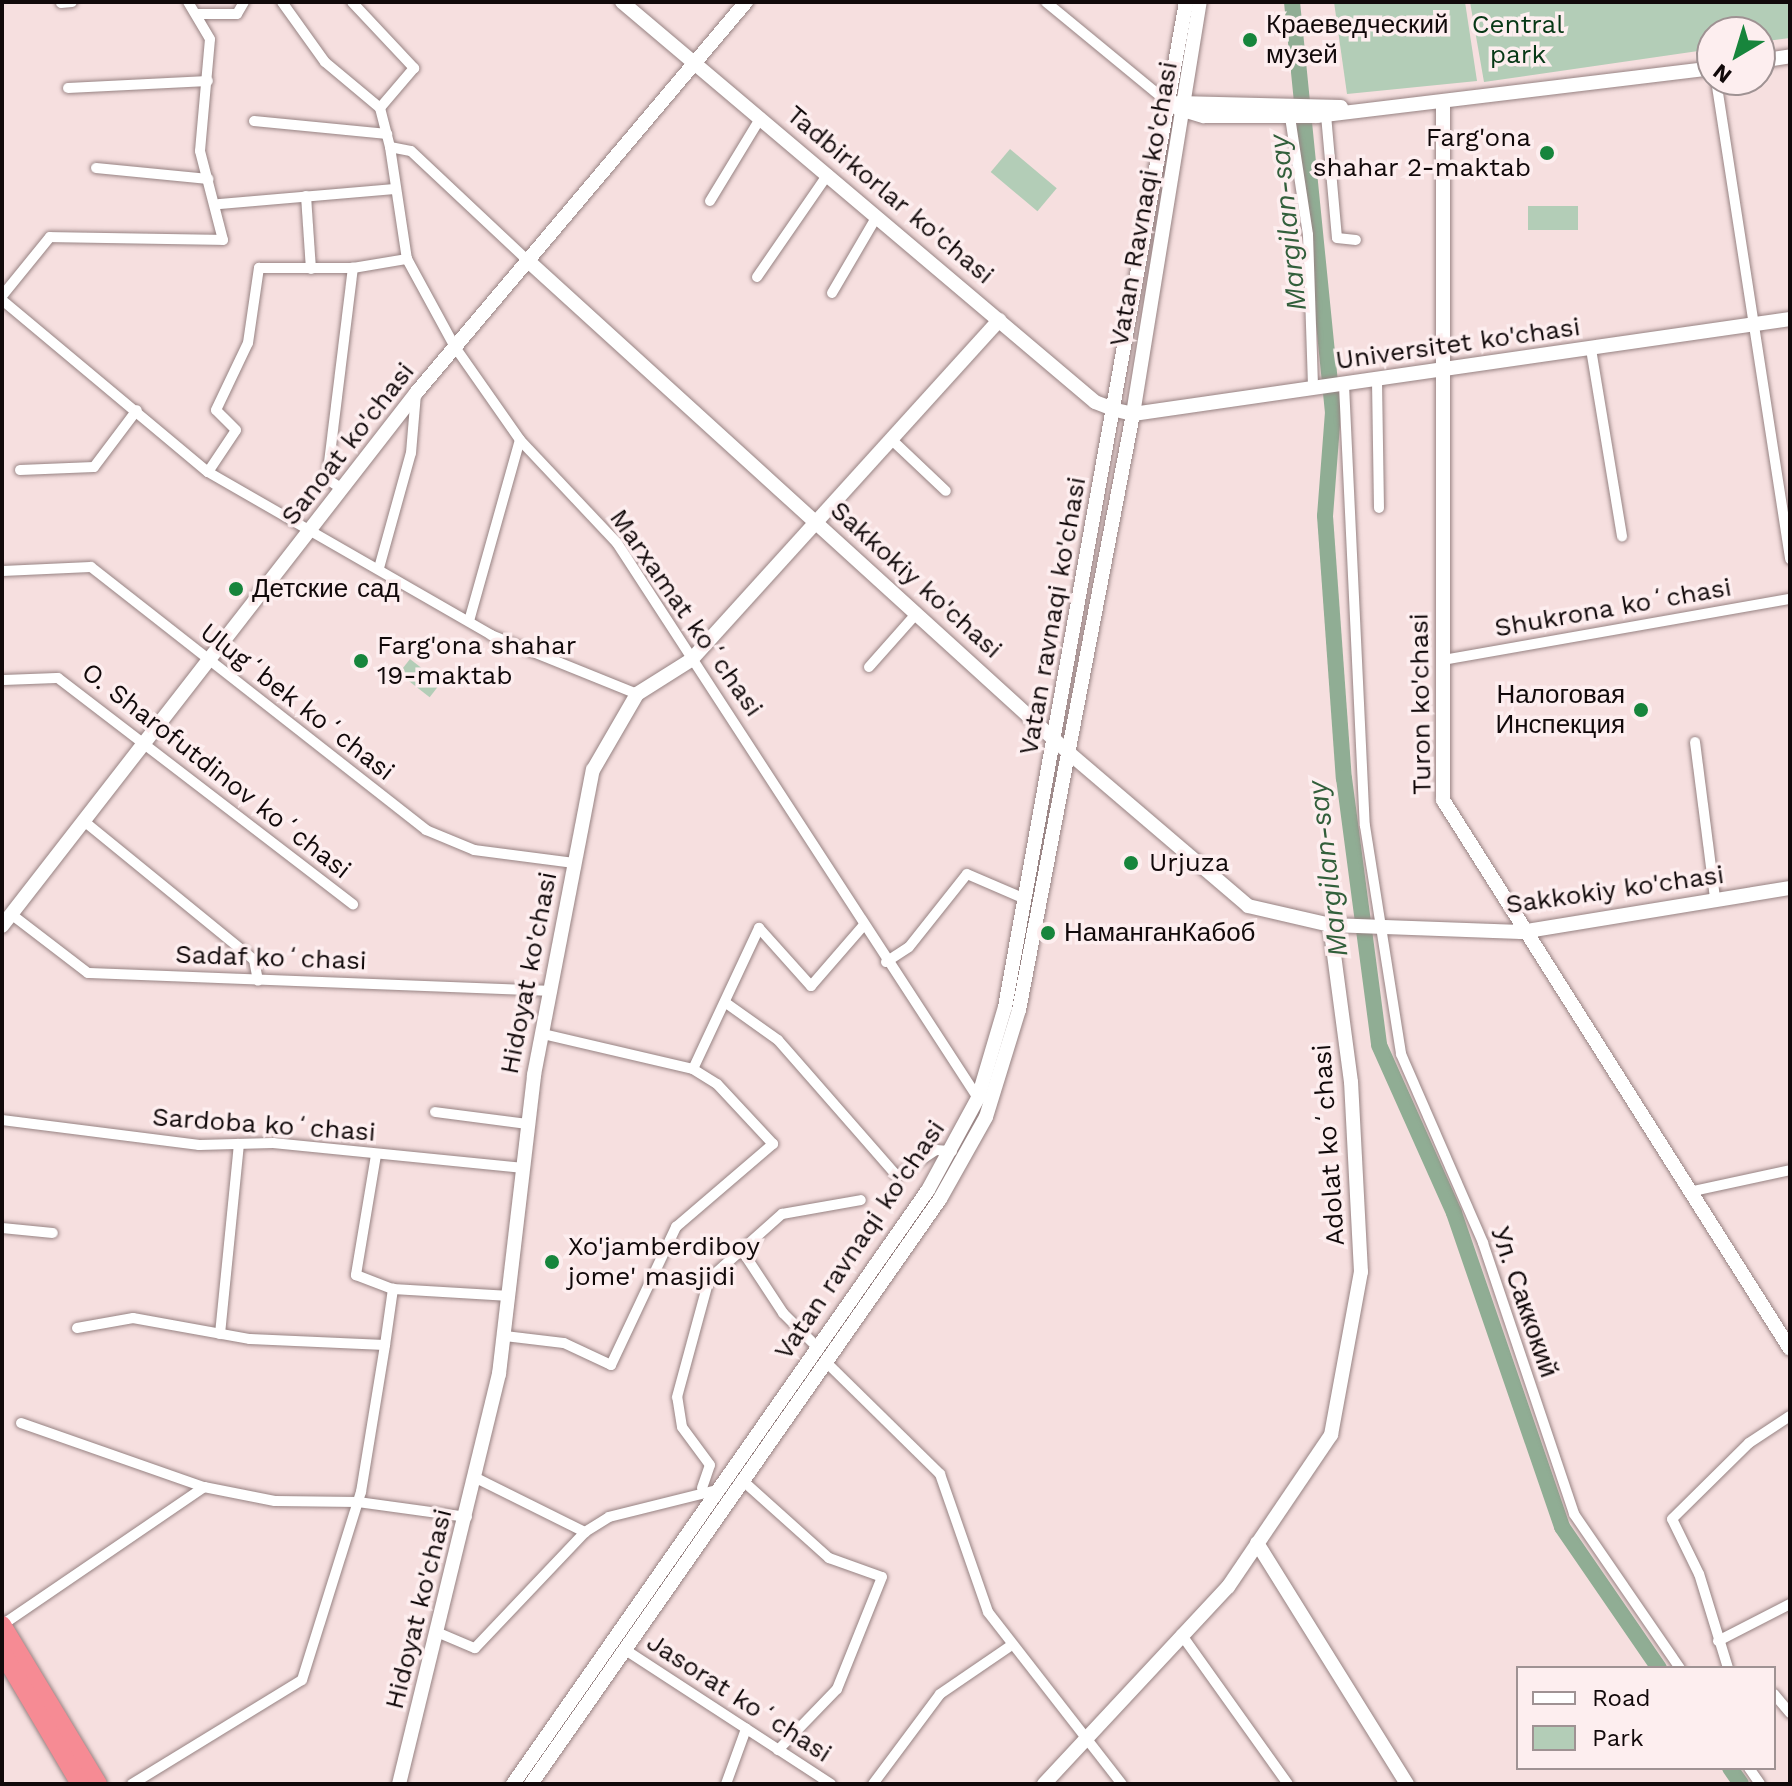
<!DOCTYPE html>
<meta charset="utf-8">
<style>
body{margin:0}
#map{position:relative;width:1792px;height:1786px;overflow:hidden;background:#f6dfdf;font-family:"Work Sans",sans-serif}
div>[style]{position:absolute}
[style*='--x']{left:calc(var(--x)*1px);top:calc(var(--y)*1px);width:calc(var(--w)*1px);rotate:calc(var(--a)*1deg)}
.green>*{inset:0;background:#b3cdb7;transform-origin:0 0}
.river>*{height:16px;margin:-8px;padding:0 8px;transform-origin:8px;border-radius:8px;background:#90ad94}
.roads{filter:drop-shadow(0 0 2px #978383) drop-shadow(0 0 2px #978383)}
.street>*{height:10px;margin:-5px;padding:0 5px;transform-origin:5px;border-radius:5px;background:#fff}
.secondary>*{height:14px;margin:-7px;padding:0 7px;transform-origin:7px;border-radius:7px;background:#fff}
.highway>*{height:18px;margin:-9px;padding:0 9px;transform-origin:9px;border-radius:9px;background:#f68b94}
.dots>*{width:22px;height:22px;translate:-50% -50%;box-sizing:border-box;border:4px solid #fdeeef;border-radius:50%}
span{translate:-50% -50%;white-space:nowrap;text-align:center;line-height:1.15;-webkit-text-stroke:7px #fdeeef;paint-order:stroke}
.poi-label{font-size:26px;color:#11090a}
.left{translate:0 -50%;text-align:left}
.right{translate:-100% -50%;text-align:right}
.park-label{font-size:26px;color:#073816}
.street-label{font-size:26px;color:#11090a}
.water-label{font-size:28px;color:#325f3b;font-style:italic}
.frame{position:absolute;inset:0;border:4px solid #11090a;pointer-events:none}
.legend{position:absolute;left:1516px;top:1666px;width:260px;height:104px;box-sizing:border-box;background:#fdeeef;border:2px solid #9f9293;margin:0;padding:10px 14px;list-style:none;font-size:24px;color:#11090a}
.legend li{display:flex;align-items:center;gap:16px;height:40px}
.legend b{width:40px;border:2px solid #9f9293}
.north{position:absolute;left:1696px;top:16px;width:80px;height:80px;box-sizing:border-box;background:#fdeeef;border:2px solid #9f9293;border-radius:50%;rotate:218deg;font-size:22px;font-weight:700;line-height:32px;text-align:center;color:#11090a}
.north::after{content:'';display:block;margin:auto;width:28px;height:36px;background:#17853c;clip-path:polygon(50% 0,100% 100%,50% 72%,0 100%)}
</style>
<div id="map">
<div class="green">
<i style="clip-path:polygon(1334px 2px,1465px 2px,1477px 81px,1347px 94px)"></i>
<i style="clip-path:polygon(1470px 2px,1790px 2px,1790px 38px,1760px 42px,1760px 32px,1712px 32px,1712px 49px,1484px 82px)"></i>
<i style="left:1010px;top:149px;width:61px;height:30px;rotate:40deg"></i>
<i style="left:1528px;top:206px;width:50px;height:24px"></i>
<i style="left:410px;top:659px;width:39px;height:18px;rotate:38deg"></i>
</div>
<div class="river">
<i style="--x:1292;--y:2;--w:412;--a:84.3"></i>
<i style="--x:1333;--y:412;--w:104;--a:94.4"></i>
<i style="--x:1325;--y:516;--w:263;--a:85.9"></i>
<i style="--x:1344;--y:778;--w:269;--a:82.5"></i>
<i style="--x:1379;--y:1045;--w:184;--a:65.9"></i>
<i style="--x:1454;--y:1213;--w:332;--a:71"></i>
<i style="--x:1562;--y:1527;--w:171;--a:55.5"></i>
<i style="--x:1730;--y:1768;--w:19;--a:55"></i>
</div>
<div class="roads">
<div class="street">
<i style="--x:282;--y:2;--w:74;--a:54.4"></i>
<i style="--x:325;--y:62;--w:72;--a:39.9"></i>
<i style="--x:380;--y:108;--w:40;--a:75.6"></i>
<i style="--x:390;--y:147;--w:21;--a:11"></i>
<i style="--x:411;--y:151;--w:158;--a:43.2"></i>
<i style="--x:352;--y:2;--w:91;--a:46.8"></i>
<i style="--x:414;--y:68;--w:52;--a:130.4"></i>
<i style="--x:1046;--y:2;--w:162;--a:39.5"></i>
<i style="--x:61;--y:3;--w:11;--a:-5"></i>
<i style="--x:198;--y:14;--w:39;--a:0"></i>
<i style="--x:237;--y:14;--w:14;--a:-60"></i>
<i style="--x:1716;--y:80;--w:485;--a:81.2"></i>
<i style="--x:68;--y:88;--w:140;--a:-2.9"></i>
<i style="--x:1326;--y:115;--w:123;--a:84.9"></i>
<i style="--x:1337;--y:238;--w:19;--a:6"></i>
<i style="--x:1290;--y:117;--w:119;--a:81.3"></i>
<i style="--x:1308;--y:235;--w:154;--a:88.1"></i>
<i style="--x:254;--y:121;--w:134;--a:5.6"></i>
<i style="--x:390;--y:147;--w:113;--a:81.4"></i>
<i style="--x:407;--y:259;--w:100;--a:61.4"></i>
<i style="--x:455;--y:347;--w:113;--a:55"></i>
<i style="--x:520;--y:440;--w:141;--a:46.7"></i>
<i style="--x:617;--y:543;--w:662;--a:56.96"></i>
<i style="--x:96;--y:168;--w:113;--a:5.6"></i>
<i style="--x:306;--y:196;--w:73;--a:86.1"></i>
<i style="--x:710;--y:201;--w:98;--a:-58.7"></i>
<i style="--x:219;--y:204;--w:177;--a:-4.9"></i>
<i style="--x:757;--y:277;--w:125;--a:-55.4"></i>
<i style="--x:832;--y:293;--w:89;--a:-59.7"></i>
<i style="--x:2;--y:296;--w:76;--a:-50.9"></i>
<i style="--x:50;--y:237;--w:173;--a:1"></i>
<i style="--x:223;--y:240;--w:92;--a:-104.5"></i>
<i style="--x:200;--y:151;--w:112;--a:-84.9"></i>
<i style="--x:210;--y:39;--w:43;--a:-120.7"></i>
<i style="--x:2;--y:300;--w:268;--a:39.9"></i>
<i style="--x:208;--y:472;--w:327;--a:29.9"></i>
<i style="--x:491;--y:635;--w:157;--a:22"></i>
<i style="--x:1591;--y:349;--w:190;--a:80.6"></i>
<i style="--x:1377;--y:381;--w:127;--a:89.1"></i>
<i style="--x:1344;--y:385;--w:441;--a:87.3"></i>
<i style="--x:1365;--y:826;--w:231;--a:81"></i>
<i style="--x:1401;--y:1054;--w:206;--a:66.5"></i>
<i style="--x:1483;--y:1243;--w:286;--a:71.4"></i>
<i style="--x:1574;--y:1514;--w:187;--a:55.5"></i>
<i style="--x:892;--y:440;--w:74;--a:43.4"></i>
<i style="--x:20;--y:470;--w:74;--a:-2.3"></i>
<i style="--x:94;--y:467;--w:71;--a:-53"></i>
<i style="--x:208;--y:472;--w:50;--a:-56.3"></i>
<i style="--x:236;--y:430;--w:28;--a:-135"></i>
<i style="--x:216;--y:410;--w:74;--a:-64.5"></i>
<i style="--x:248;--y:343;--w:76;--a:-81.7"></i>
<i style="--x:259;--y:268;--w:94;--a:0"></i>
<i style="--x:353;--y:268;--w:55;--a:-9.5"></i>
<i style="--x:342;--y:489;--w:18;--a:-146"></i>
<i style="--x:327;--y:479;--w:213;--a:-83"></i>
<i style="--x:379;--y:568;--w:119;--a:-74.5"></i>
<i style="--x:411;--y:453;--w:59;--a:-85.2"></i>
<i style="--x:2;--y:571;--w:89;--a:-2.6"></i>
<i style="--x:91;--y:567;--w:426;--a:38.1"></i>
<i style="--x:426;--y:830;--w:52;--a:22.6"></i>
<i style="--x:474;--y:850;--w:101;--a:7.4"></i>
<i style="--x:469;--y:621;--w:188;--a:-74.3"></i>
<i style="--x:1443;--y:660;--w:352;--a:-10"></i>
<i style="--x:869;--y:667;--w:72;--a:-48.4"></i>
<i style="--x:2;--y:680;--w:56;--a:-2"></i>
<i style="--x:58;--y:678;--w:372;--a:37.5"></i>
<i style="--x:1695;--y:742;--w:158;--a:82.7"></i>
<i style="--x:85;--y:822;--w:218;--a:39.2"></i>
<i style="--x:254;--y:960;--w:21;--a:79"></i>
<i style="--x:11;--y:914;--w:97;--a:37.5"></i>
<i style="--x:88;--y:973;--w:461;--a:2.2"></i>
<i style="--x:886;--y:962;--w:27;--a:-33"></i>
<i style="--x:909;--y:947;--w:93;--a:-51.5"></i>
<i style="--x:967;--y:874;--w:63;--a:23.3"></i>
<i style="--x:726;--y:1003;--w:64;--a:35.4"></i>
<i style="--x:778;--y:1040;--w:181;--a:48.8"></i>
<i style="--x:897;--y:1176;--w:47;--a:-33.7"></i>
<i style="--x:936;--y:1150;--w:16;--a:4"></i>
<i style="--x:693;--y:1069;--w:156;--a:-64.9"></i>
<i style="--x:759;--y:928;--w:78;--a:48.1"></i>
<i style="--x:811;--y:986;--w:79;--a:-49.1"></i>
<i style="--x:435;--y:1112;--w:94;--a:7.4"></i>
<i style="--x:2;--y:1120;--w:199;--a:7.2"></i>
<i style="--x:199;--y:1145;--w:74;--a:-1.5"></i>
<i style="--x:273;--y:1143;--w:252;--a:5.7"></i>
<i style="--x:376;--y:1155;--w:122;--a:99.5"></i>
<i style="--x:356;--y:1275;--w:40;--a:21"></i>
<i style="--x:1693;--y:1191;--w:99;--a:-12.2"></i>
<i style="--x:2;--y:1228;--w:51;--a:5.6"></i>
<i style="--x:741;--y:1249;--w:77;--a:56.7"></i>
<i style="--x:783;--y:1313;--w:49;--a:45"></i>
<i style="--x:77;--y:1328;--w:57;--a:-10.1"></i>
<i style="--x:133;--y:1318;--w:119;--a:10.2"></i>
<i style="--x:250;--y:1339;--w:135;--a:2.5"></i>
<i style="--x:385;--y:1345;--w:57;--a:-81.9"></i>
<i style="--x:393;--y:1289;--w:117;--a:3.4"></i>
<i style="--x:220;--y:1334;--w:191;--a:-84.3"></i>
<i style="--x:505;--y:1336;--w:59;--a:6.8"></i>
<i style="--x:564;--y:1343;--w:52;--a:25.1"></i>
<i style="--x:611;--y:1365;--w:153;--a:-64.8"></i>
<i style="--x:676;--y:1227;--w:128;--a:-40.6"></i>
<i style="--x:773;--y:1144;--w:82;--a:-133"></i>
<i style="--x:717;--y:1084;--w:28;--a:-148"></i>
<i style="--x:693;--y:1069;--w:155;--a:-166.9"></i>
<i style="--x:826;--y:1362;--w:160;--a:44.5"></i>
<i style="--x:940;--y:1474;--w:146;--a:70.8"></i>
<i style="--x:988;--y:1612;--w:218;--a:52.1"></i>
<i style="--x:21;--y:1423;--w:194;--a:19.3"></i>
<i style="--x:476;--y:1478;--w:122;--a:26.4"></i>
<i style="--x:742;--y:1480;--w:117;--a:41.9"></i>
<i style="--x:829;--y:1558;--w:56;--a:19.7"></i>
<i style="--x:882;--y:1577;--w:121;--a:111.9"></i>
<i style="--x:837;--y:1689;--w:85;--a:134"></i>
<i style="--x:702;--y:1488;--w:24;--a:-71"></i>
<i style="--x:710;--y:1465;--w:47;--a:-126.4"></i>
<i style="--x:682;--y:1427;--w:30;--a:-99"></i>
<i style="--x:677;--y:1397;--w:122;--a:-74.8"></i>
<i style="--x:709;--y:1279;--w:98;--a:-41.7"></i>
<i style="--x:782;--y:1214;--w:80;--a:-10"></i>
<i style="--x:2;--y:1625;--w:245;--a:-34.3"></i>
<i style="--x:204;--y:1487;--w:72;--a:11.2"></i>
<i style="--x:275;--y:1501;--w:83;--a:0.7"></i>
<i style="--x:358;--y:1502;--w:110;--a:7.8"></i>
<i style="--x:439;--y:1633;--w:39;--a:23"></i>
<i style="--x:475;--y:1648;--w:160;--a:-46.5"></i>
<i style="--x:585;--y:1532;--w:28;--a:-32"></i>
<i style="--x:609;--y:1517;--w:107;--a:-14"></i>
<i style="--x:1181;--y:1634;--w:184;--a:54.5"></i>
<i style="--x:1718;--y:1641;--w:81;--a:-27.2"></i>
<i style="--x:624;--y:1649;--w:247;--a:33.1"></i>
<i style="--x:1728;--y:1668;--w:98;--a:-107.1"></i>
<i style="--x:1699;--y:1574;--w:61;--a:-116.1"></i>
<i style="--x:1672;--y:1519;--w:108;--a:-44.6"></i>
<i style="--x:1749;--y:1443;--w:49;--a:-33.4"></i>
<i style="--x:1774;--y:1694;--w:25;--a:50"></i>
<i style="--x:1749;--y:1768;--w:19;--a:55"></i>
<i style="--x:132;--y:1784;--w:199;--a:-31.5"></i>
<i style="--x:302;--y:1680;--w:197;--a:-72.6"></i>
<i style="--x:361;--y:1492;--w:149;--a:-80.7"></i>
<i style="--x:726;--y:1784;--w:59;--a:-70"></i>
<i style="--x:873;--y:1784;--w:112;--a:-53.3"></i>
<i style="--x:940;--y:1694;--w:83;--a:-34.3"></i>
</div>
<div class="secondary">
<i style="--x:622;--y:2;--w:619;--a:40.22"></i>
<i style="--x:1095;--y:402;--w:22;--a:21"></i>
<i style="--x:1116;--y:410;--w:17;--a:13"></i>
<i style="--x:1133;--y:414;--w:664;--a:-8.23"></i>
<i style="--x:1760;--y:61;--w:30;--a:-9"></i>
<i style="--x:1178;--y:103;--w:163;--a:1.4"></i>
<i style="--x:1443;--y:103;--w:697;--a:90"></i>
<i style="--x:1443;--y:800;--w:649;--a:57.7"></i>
<i style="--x:1177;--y:108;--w:28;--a:17"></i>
<i style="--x:1204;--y:116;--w:113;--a:0"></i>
<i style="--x:1317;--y:116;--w:398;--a:-6.9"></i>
<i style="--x:526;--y:259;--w:733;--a:42.29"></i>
<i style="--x:1068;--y:752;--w:237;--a:40.5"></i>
<i style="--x:1248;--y:906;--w:84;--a:13"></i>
<i style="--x:1330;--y:925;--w:191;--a:2.1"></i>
<i style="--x:1521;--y:932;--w:273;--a:-9.3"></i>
<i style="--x:2;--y:926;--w:675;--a:-52.16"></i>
<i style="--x:416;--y:393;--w:512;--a:-49.84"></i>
<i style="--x:1257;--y:1543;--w:284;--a:58.1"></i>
<i style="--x:399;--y:1784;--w:422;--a:-76.3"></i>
<i style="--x:499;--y:1374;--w:301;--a:-83.3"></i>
<i style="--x:534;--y:1075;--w:311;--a:-79.1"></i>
<i style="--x:593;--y:770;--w:88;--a:-59.9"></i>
<i style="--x:637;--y:694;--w:64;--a:-32.2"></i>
<i style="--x:691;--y:660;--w:459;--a:-47.8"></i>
<i style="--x:513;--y:1784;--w:725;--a:-55.06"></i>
<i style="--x:928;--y:1190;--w:105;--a:-61.5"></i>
<i style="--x:978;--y:1098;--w:95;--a:-73.5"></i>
<i style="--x:1005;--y:1007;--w:1021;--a:-79.79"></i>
<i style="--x:531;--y:1784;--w:714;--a:-55.04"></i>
<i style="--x:940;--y:1199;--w:94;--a:-60.7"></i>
<i style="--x:986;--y:1117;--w:112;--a:-72.9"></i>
<i style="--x:1019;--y:1010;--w:607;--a:-79.17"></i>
<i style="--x:1133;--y:414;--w:417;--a:-80.8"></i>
<i style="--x:1044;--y:1784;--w:270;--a:-47"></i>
<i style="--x:1228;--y:1587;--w:184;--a:-55.9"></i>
<i style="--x:1331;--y:1435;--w:166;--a:-79.6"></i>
<i style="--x:1361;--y:1272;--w:190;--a:-93"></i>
<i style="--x:1351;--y:1082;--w:158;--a:-97.6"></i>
</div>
<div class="highway">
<i style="--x:2;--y:1625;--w:186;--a:58.9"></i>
<i style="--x:2;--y:1652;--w:153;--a:59.4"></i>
</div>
</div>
<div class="dots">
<i style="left:1250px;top:40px;background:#17853c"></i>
<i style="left:1547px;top:153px;background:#17853c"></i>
<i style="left:236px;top:589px;background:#17853c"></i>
<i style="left:361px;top:661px;background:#17853c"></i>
<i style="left:1641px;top:710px;background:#17853c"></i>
<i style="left:1131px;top:863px;background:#17853c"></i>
<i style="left:1048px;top:933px;background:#17853c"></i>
<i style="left:552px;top:1262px;background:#17853c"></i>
</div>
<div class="poi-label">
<span class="left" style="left:1266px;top:40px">Краеведческий<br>музей</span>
<span class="right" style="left:1531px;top:153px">Farg'ona<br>shahar 2-maktab</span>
<span class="left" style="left:252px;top:589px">Детские сад</span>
<span class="left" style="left:377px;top:661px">Farg'ona shahar<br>19-maktab</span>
<span class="right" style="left:1625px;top:710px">Налоговая<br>Инспекция</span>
<span class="left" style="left:1149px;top:863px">Urjuza</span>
<span class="left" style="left:1064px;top:933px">НаманганКабоб</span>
<span class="left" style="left:568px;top:1262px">Xo'jamberdiboy<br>jome' masjidi</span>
</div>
<div class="park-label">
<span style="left:1518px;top:40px">Central<br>park</span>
</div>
<div class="street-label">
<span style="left:890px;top:195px;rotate:40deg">Tadbirkorlar ko'chasi</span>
<span style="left:1144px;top:204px;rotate:-80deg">Vatan Ravnaqi ko'chasi</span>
<span style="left:1458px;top:344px;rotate:-8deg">Universitet ko'chasi</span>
<span style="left:348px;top:444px;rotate:-52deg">Sanoat ko'chasi</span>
<span style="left:916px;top:580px;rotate:42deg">Sakkokiy ko'chasi</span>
<span style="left:1613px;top:608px;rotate:-10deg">Shukrona koʻchasi</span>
<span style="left:686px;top:613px;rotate:55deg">Marxamat koʻchasi</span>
<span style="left:1053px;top:616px;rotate:-80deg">Vatan ravnaqi ko'chasi</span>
<span style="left:297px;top:702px;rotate:38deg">Ulugʻbek koʻchasi</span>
<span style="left:1421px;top:704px;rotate:-91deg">Turon ko'chasi</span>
<span style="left:216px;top:771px;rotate:38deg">O. Sharofutdinov koʻchasi</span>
<span style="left:1615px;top:890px;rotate:-8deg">Sakkokiy ko'chasi</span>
<span style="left:271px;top:958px;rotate:2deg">Sadaf koʻchasi</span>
<span style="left:529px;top:973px;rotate:-79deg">Hidoyat ko'chasi</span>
<span style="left:264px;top:1125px;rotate:4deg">Sardoba koʻchasi</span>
<span style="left:1329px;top:1145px;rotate:-94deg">Adolat koʻchasi</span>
<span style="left:860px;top:1240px;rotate:-56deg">Vatan ravnaqi ko'chasi</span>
<span style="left:1524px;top:1302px;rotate:71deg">Ул. Саккокий</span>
<span style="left:419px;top:1609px;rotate:-76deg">Hidoyat ko'chasi</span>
<span style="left:739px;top:1698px;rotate:33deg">Jasorat koʻchasi</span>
</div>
<div class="water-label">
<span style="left:1288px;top:223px;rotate:-96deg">Margilan-say</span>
<span style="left:1328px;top:869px;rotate:-97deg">Margilan-say</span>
</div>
<div class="frame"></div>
<ul class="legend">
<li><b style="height:10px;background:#fff"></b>Road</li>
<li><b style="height:22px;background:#b3cdb7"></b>Park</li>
</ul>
<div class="north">N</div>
</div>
